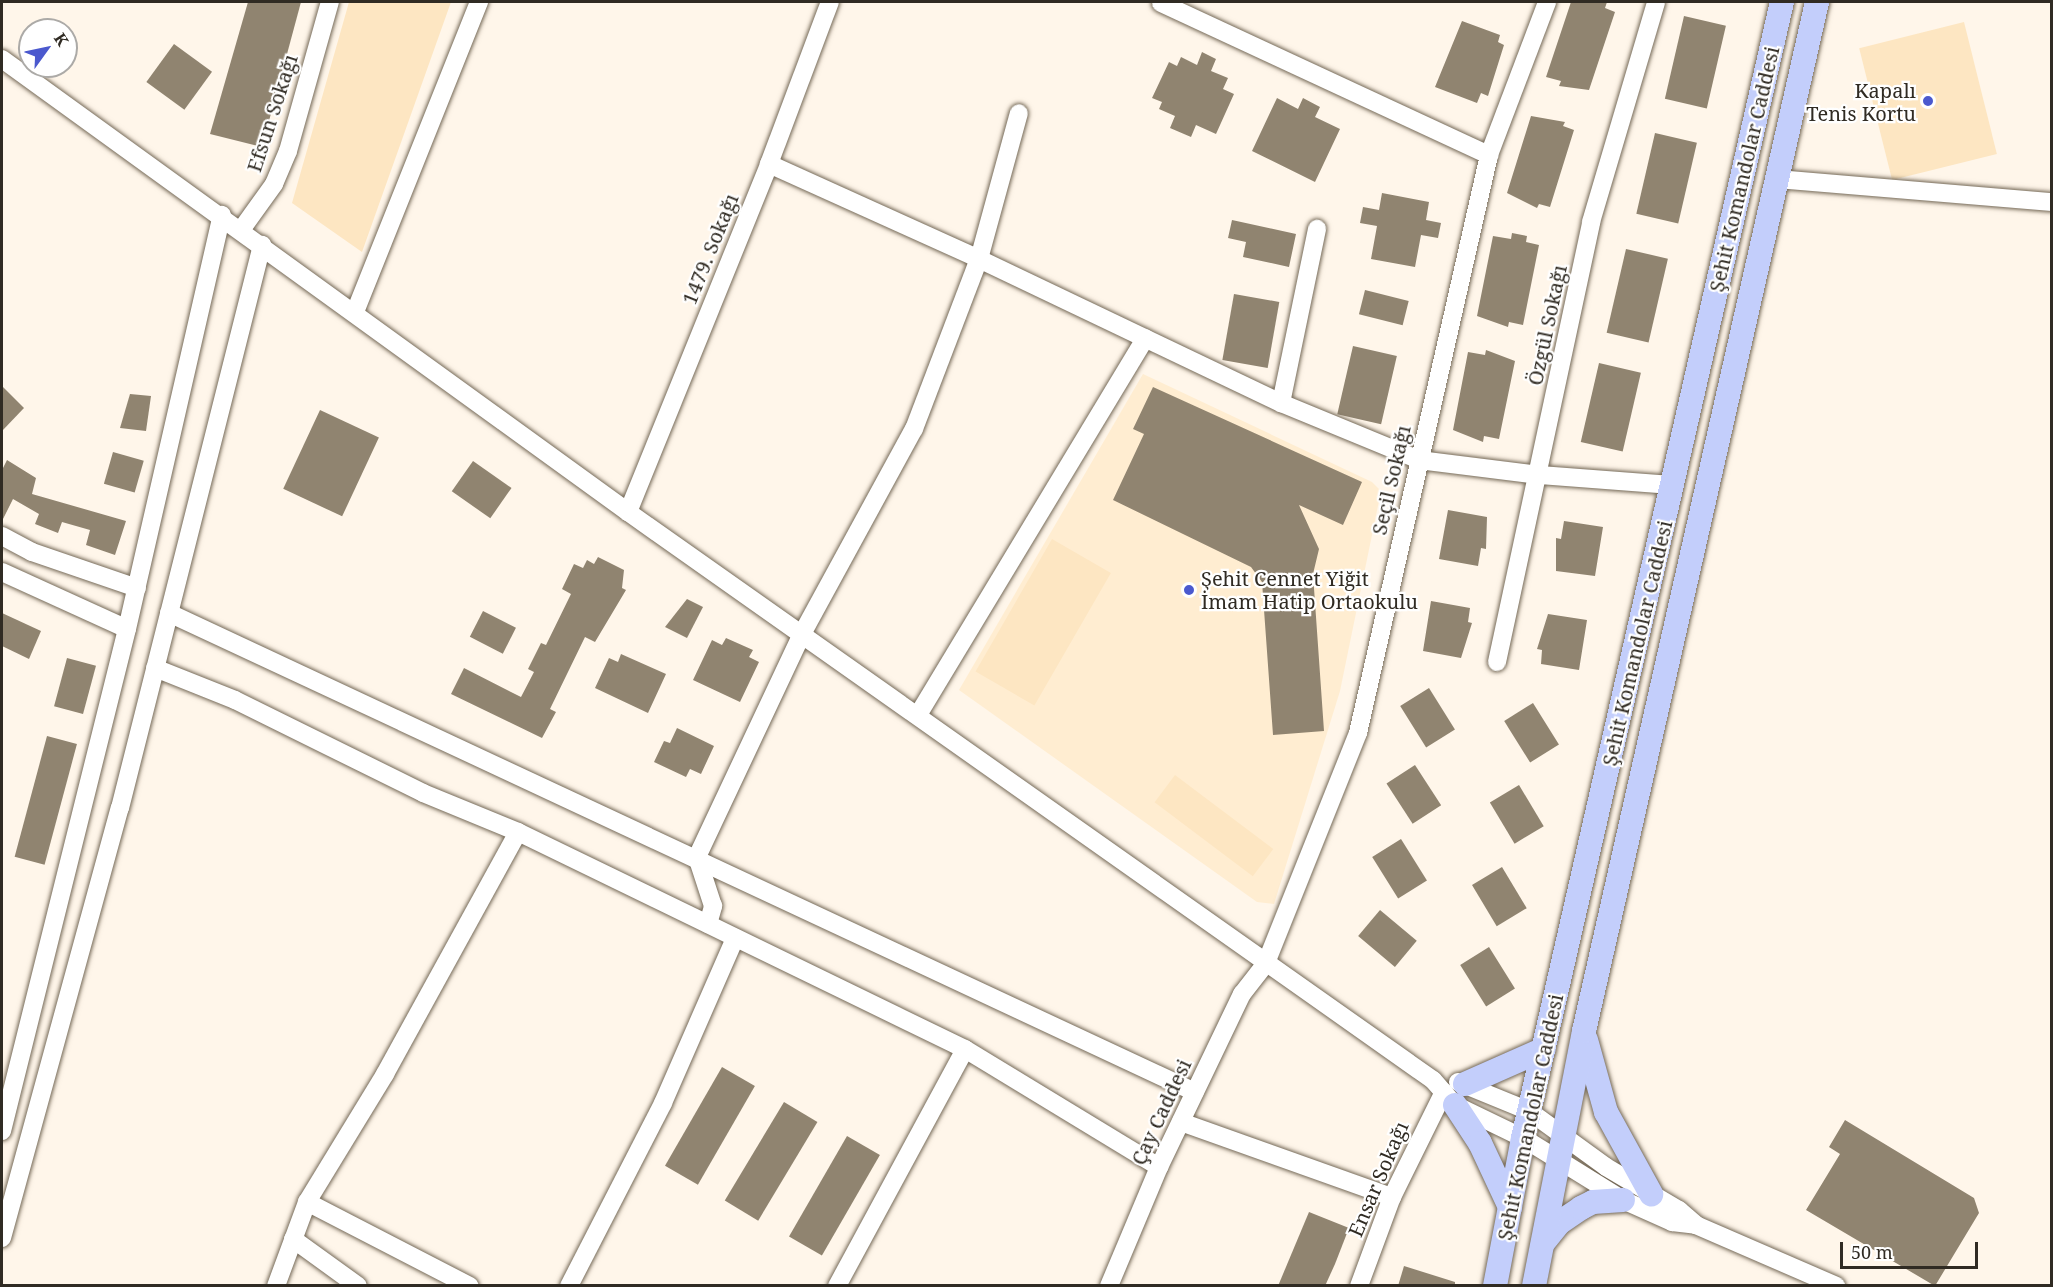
<!DOCTYPE html>
<meta charset="utf-8">
<style>
body{margin:0}
#map{position:relative;width:2053px;height:1287px;overflow:hidden;background:#fff6ea;font-family:"Noto Serif",serif}
div>[style]{position:absolute}
[style*='--x']{left:calc(var(--x)*1px);top:calc(var(--y)*1px);width:calc(var(--w)*1px);rotate:calc(var(--a)*1deg)}
.built>*{inset:0;background:#ffedd1}
.green>*{inset:0;background:#fde6c2;transform-origin:0 0}
.building>*{inset:0;background:#908470;transform-origin:0 0}
.roads{filter:drop-shadow(0 0 2px #756957) drop-shadow(0 0 2px #756957)}
.minor>*{height:18px;margin:-9px;padding:0 9px;transform-origin:9px;border-radius:9px;background:#fff}
.major>*{height:24px;margin:-12px;padding:0 12px;transform-origin:12px;border-radius:12px;background:#c3cefb}
.dots>*{width:16px;height:16px;translate:-50% -50%;box-sizing:border-box;border:3px solid #fff;border-radius:50%}
span{translate:-50% -50%;white-space:nowrap;text-align:center;line-height:1.15;-webkit-text-stroke:4.5px #fff;paint-order:stroke}
.poi-label{font-size:20px;color:#302b23}
.right{translate:-100% -50%;text-align:right}
.left{translate:0 -50%;text-align:left}
.street-label{font-size:20px;color:#302b23}
.frame{position:absolute;inset:0;border:3px solid #302b23;pointer-events:none}
.north{position:absolute;left:18px;top:18px;width:60px;height:60px;box-sizing:border-box;background:#fff;border:2px solid #acaaa7;border-radius:50%;rotate:57deg;font-size:16px;font-weight:700;line-height:24px;text-align:center;color:#302b23}
.north::after{content:'';display:block;margin:auto;width:21px;height:27px;background:#4b59ce;clip-path:polygon(50% 0,100% 100%,50% 72%,0 100%)}
.scale{position:absolute;left:1840px;top:1242px;width:138px;height:27px;box-sizing:border-box;border:3px solid #302b23;border-top:0;padding-left:8px;font-size:18px;line-height:21px;white-space:nowrap;color:#302b23;-webkit-text-stroke:4px #fff;paint-order:stroke}
</style>
<div id="map">
<div class="built">
<i style="clip-path:polygon(1143px 374px,1372px 482px,1381px 491px,1340px 691px,1274px 904px,1257px 902px,959px 690px)"></i>
</div>
<div class="green">
<i style="clip-path:polygon(349px 2px,451px 2px,362px 252px,292px 203px)"></i>
<i style="left:1964px;top:22px;width:136px;height:108px;rotate:76deg"></i>
<i style="left:1052px;top:539px;width:68px;height:153px;rotate:30deg"></i>
<i style="left:1175px;top:775px;width:123px;height:34px;rotate:37deg"></i>
</div>
<div class="building">
<i style="clip-path:polygon(248px 2px,301px 2px,262px 147px,210px 134px)"></i>
<i style="clip-path:polygon(1571px 2px,1607px 2px,1605px 8px,1615px 12px,1589px 90px,1559px 86px,1561px 81px,1546px 77px)"></i>
<i style="left:1684px;top:16px;width:43px;height:85px;rotate:13deg"></i>
<i style="clip-path:polygon(1462px 21px,1500px 35px,1498px 42px,1504px 45px,1488px 96px,1481px 93px,1477px 103px,1435px 87px)"></i>
<i style="left:174px;top:44px;width:47px;height:47px;rotate:36deg"></i>
<i style="clip-path:polygon(1202px 52px,1216px 59px,1211px 71px,1228px 78px,1223px 89px,1234px 94px,1216px 134px,1196px 125px,1191px 137px,1170px 128px,1175px 116px,1159px 109px,1162px 102px,1152px 98px,1169px 62px,1177px 66px,1181px 57px,1197px 65px)"></i>
<i style="clip-path:polygon(1277px 98px,1298px 109px,1303px 98px,1320px 107px,1315px 117px,1340px 129px,1315px 182px,1252px 151px)"></i>
<i style="clip-path:polygon(1531px 116px,1565px 122px,1563px 126px,1574px 130px,1550px 207px,1539px 204px,1537px 208px,1507px 193px)"></i>
<i style="left:1655px;top:133px;width:43px;height:83px;rotate:13deg"></i>
<i style="clip-path:polygon(1382px 193px,1429px 202px,1426px 220px,1441px 223px,1438px 238px,1421px 235px,1415px 267px,1371px 259px,1377px 226px,1360px 223px,1363px 207px,1379px 210px)"></i>
<i style="clip-path:polygon(1232px 220px,1296px 234px,1289px 267px,1243px 257px,1246px 242px,1228px 238px)"></i>
<i style="clip-path:polygon(1512px 233px,1527px 236px,1526px 242px,1539px 245px,1523px 325px,1509px 322px,1508px 327px,1477px 316px,1493px 236px,1511px 239px)"></i>
<i style="left:1626px;top:249px;width:43px;height:86px;rotate:13deg"></i>
<i style="left:1365px;top:290px;width:45px;height:25px;rotate:14deg"></i>
<i style="left:1234px;top:294px;width:46px;height:67px;rotate:10deg"></i>
<i style="left:1353px;top:346px;width:45px;height:70px;rotate:13deg"></i>
<i style="clip-path:polygon(1486px 350px,1515px 361px,1499px 439px,1484px 436px,1483px 442px,1453px 430px,1468px 352px,1485px 355px)"></i>
<i style="left:1599px;top:363px;width:43px;height:81px;rotate:13deg"></i>
<i style="clip-path:polygon(2px 386px,24px 408px,2px 431px)"></i>
<i style="clip-path:polygon(1153px 387px,1362px 482px,1343px 525px,1299px 505px,1319px 549px,1313px 574px,1324px 731px,1273px 735px,1262px 582px,1251px 567px,1113px 500px,1144px 434px,1133px 429px)"></i>
<i style="clip-path:polygon(130px 394px,151px 396px,146px 431px,120px 428px)"></i>
<i style="left:320px;top:410px;width:65px;height:87px;rotate:25deg"></i>
<i style="left:113px;top:452px;width:32px;height:33px;rotate:16deg"></i>
<i style="clip-path:polygon(7px 460px,36px 478px,32px 494px,126px 521px,115px 555px,86px 545px,90px 530px,62px 522px,58px 533px,35px 524px,39px 514px,13px 499px,2px 521px,2px 470px)"></i>
<i style="left:473px;top:461px;width:47px;height:37px;rotate:35deg"></i>
<i style="clip-path:polygon(1448px 510px,1487px 517px,1486px 549px,1481px 548px,1478px 566px,1439px 559px)"></i>
<i style="clip-path:polygon(1564px 521px,1603px 527px,1595px 576px,1556px 571px,1556px 538px,1561px 539px)"></i>
<i style="clip-path:polygon(598px 557px,624px 570px,622px 588px,626px 590px,595px 642px,585px 637px,550px 709px,556px 712px,542px 738px,451px 694px,464px 668px,521px 697px,534px 672px,528px 669px,541px 643px,546px 645px,571px 594px,562px 589px,574px 564px,583px 568px,587px 560px,594px 564px)"></i>
<i style="clip-path:polygon(687px 599px,703px 607px,687px 638px,665px 627px)"></i>
<i style="clip-path:polygon(1431px 601px,1470px 608px,1468px 622px,1472px 623px,1461px 658px,1423px 651px)"></i>
<i style="left:483px;top:611px;width:37px;height:29px;rotate:27deg"></i>
<i style="clip-path:polygon(2px 613px,41px 631px,29px 659px,2px 646px)"></i>
<i style="clip-path:polygon(1548px 614px,1587px 620px,1579px 670px,1541px 664px,1542px 650px,1537px 649px)"></i>
<i style="clip-path:polygon(726px 638px,753px 650px,749px 657px,759px 662px,740px 702px,693px 680px,712px 640px,722px 645px)"></i>
<i style="clip-path:polygon(621px 654px,666px 674px,648px 713px,595px 688px,609px 658px,618px 662px)"></i>
<i style="left:67px;top:658px;width:30px;height:50px;rotate:15deg"></i>
<i style="left:1429px;top:688px;width:49px;height:34px;rotate:58deg"></i>
<i style="left:1533px;top:703px;width:49px;height:34px;rotate:58deg"></i>
<i style="clip-path:polygon(677px 728px,714px 746px,701px 774px,690px 769px,686px 777px,654px 762px,664px 741px,670px 743px)"></i>
<i style="left:47px;top:736px;width:31px;height:125px;rotate:15deg"></i>
<i style="left:1415px;top:765px;width:48px;height:34px;rotate:57deg"></i>
<i style="left:1519px;top:785px;width:48px;height:34px;rotate:59deg"></i>
<i style="left:1401px;top:839px;width:49px;height:34px;rotate:58deg"></i>
<i style="left:1502px;top:867px;width:48px;height:35px;rotate:59deg"></i>
<i style="left:1380px;top:910px;width:48px;height:34px;rotate:40deg"></i>
<i style="left:1489px;top:947px;width:49px;height:34px;rotate:58deg"></i>
<i style="left:722px;top:1067px;width:38px;height:114px;rotate:30deg"></i>
<i style="left:784px;top:1102px;width:39px;height:115px;rotate:31deg"></i>
<i style="clip-path:polygon(1845px 1120px,1974px 1198px,1979px 1213px,1935px 1286px,1806px 1210px,1840px 1154px,1829px 1147px)"></i>
<i style="left:847px;top:1136px;width:38px;height:116px;rotate:30deg"></i>
<i style="clip-path:polygon(1309px 1212px,1349px 1228px,1335px 1264px,1325px 1286px,1278px 1286px)"></i>
<i style="clip-path:polygon(1404px 1266px,1455px 1282px,1455px 1286px,1398px 1286px)"></i>
</div>
<div class="roads">
<div class="minor">
<i style="--x:1161;--y:3;--w:362;--a:24.9"></i>
<i style="--x:2;--y:59;--w:773;--a:35.89"></i>
<i style="--x:628;--y:512;--w:985;--a:35.21"></i>
<i style="--x:1433;--y:1080;--w:33;--a:49"></i>
<i style="--x:1455;--y:1105;--w:76;--a:25.9"></i>
<i style="--x:1523;--y:1138;--w:118;--a:31.8"></i>
<i style="--x:1623;--y:1200;--w:54;--a:24.2"></i>
<i style="--x:1672;--y:1222;--w:24;--a:7"></i>
<i style="--x:1696;--y:1225;--w:153;--a:23.5"></i>
<i style="--x:769;--y:164;--w:230;--a:24.3"></i>
<i style="--x:979;--y:259;--w:335;--a:25.5"></i>
<i style="--x:1281;--y:403;--w:149;--a:22.4"></i>
<i style="--x:1419;--y:460;--w:121;--a:7.1"></i>
<i style="--x:1539;--y:475;--w:134;--a:4.3"></i>
<i style="--x:1777;--y:179;--w:276;--a:4.8"></i>
<i style="--x:241;--y:230;--w:57;--a:-54.3"></i>
<i style="--x:274;--y:184;--w:36;--a:-67"></i>
<i style="--x:288;--y:151;--w:155;--a:-74.3"></i>
<i style="--x:355;--y:312;--w:334;--a:-68.2"></i>
<i style="--x:1281;--y:403;--w:178;--a:-78.3"></i>
<i style="--x:628;--y:512;--w:375;--a:-67.9"></i>
<i style="--x:769;--y:164;--w:173;--a:-69.4"></i>
<i style="--x:2;--y:536;--w:34;--a:28"></i>
<i style="--x:32;--y:552;--w:111;--a:18.9"></i>
<i style="--x:2;--y:572;--w:137;--a:24.5"></i>
<i style="--x:169;--y:613;--w:1132;--a:25.03"></i>
<i style="--x:1497;--y:662;--w:450;--a:-77.9"></i>
<i style="--x:1591;--y:222;--w:229;--a:-73.5"></i>
<i style="--x:155;--y:668;--w:86;--a:21.8"></i>
<i style="--x:235;--y:700;--w:210;--a:26.3"></i>
<i style="--x:423;--y:793;--w:103;--a:22.3"></i>
<i style="--x:518;--y:832;--w:497;--a:25.9"></i>
<i style="--x:965;--y:1049;--w:227;--a:31.3"></i>
<i style="--x:918;--y:715;--w:440;--a:-58.9"></i>
<i style="--x:708;--y:924;--w:19;--a:-74"></i>
<i style="--x:713;--y:906;--w:52;--a:-108.1"></i>
<i style="--x:697;--y:857;--w:246;--a:-64.8"></i>
<i style="--x:802;--y:634;--w:234;--a:-61.4"></i>
<i style="--x:914;--y:429;--w:182;--a:-69.1"></i>
<i style="--x:979;--y:259;--w:151;--a:-74.7"></i>
<i style="--x:1458;--y:1082;--w:77;--a:22.2"></i>
<i style="--x:1529;--y:1111;--w:95;--a:36"></i>
<i style="--x:1606;--y:1167;--w:85;--a:30.5"></i>
<i style="--x:1679;--y:1210;--w:23;--a:41"></i>
<i style="--x:1181;--y:1122;--w:224;--a:19.6"></i>
<i style="--x:2;--y:1131;--w:517;--a:-76.02"></i>
<i style="--x:127;--y:629;--w:425;--a:-77.1"></i>
<i style="--x:307;--y:1202;--w:183;--a:27.3"></i>
<i style="--x:2;--y:1238;--w:446;--a:-74.7"></i>
<i style="--x:120;--y:808;--w:581;--a:-75.84"></i>
<i style="--x:293;--y:1239;--w:80;--a:35.9"></i>
<i style="--x:276;--y:1286;--w:90;--a:-69.7"></i>
<i style="--x:307;--y:1202;--w:150;--a:-58.6"></i>
<i style="--x:385;--y:1074;--w:276;--a:-61.2"></i>
<i style="--x:569;--y:1286;--w:206;--a:-62.8"></i>
<i style="--x:663;--y:1103;--w:180;--a:-66.4"></i>
<i style="--x:837;--y:1286;--w:269;--a:-61.6"></i>
<i style="--x:1109;--y:1286;--w:129;--a:-67.2"></i>
<i style="--x:1159;--y:1167;--w:192;--a:-64.4"></i>
<i style="--x:1242;--y:994;--w:39;--a:-52"></i>
<i style="--x:1266;--y:963;--w:248;--a:-68.2"></i>
<i style="--x:1358;--y:733;--w:593;--a:-77.23"></i>
<i style="--x:1489;--y:155;--w:164;--a:-69.2"></i>
<i style="--x:1359;--y:1286;--w:95;--a:-69.7"></i>
<i style="--x:1392;--y:1197;--w:117;--a:-63.7"></i>
</div>
<div class="major">
<i style="--x:1586;--y:1040;--w:75;--a:74.5"></i>
<i style="--x:1606;--y:1112;--w:94;--a:61.2"></i>
<i style="--x:1465;--y:1084;--w:86;--a:-23.9"></i>
<i style="--x:1455;--y:1105;--w:45;--a:56.7"></i>
<i style="--x:1480;--y:1143;--w:71;--a:64.9"></i>
<i style="--x:1543;--y:1243;--w:26;--a:-51"></i>
<i style="--x:1559;--y:1223;--w:27;--a:-34"></i>
<i style="--x:1581;--y:1208;--w:13;--a:-27"></i>
<i style="--x:1593;--y:1202;--w:30;--a:-4"></i>
<i style="--x:1495;--y:1286;--w:151;--a:-79.3"></i>
<i style="--x:1523;--y:1138;--w:1165;--a:-77.16"></i>
<i style="--x:1534;--y:1286;--w:260;--a:-78.9"></i>
<i style="--x:1584;--y:1031;--w:1055;--a:-77.24"></i>
</div>
</div>
<div class="dots">
<i style="left:1928px;top:101px;background:#4b59ce"></i>
<i style="left:1189px;top:590px;background:#4b59ce"></i>
</div>
<div class="poi-label">
<span class="right" style="left:1916px;top:102px">Kapalı<br>Tenis Kortu</span>
<span class="left" style="left:1201px;top:590px">Şehit Cennet Yiğit<br>İmam Hatip Ortaokulu</span>
</div>
<div class="street-label">
<span style="left:272px;top:113px;rotate:-72deg">Efsun Sokağı</span>
<span style="left:1744px;top:169px;rotate:-77deg">Şehit Komandolar Caddesi</span>
<span style="left:710px;top:249px;rotate:-68deg">1479. Sokağı</span>
<span style="left:1547px;top:325px;rotate:-78deg">Özgül Sokağı</span>
<span style="left:1391px;top:480px;rotate:-77deg">Seçil Sokağı</span>
<span style="left:1637px;top:643px;rotate:-77deg">Şehit Komandolar Caddesi</span>
<span style="left:1161px;top:1112px;rotate:-65deg">Çay Caddesi</span>
<span style="left:1530px;top:1117px;rotate:-78deg">Şehit Komandolar Caddesi</span>
<span style="left:1378px;top:1179px;rotate:-67deg">Ensar Sokağı</span>
</div>
<div class="frame"></div>
<div class="north">K</div>
<div class="scale">50 m</div>
</div>
